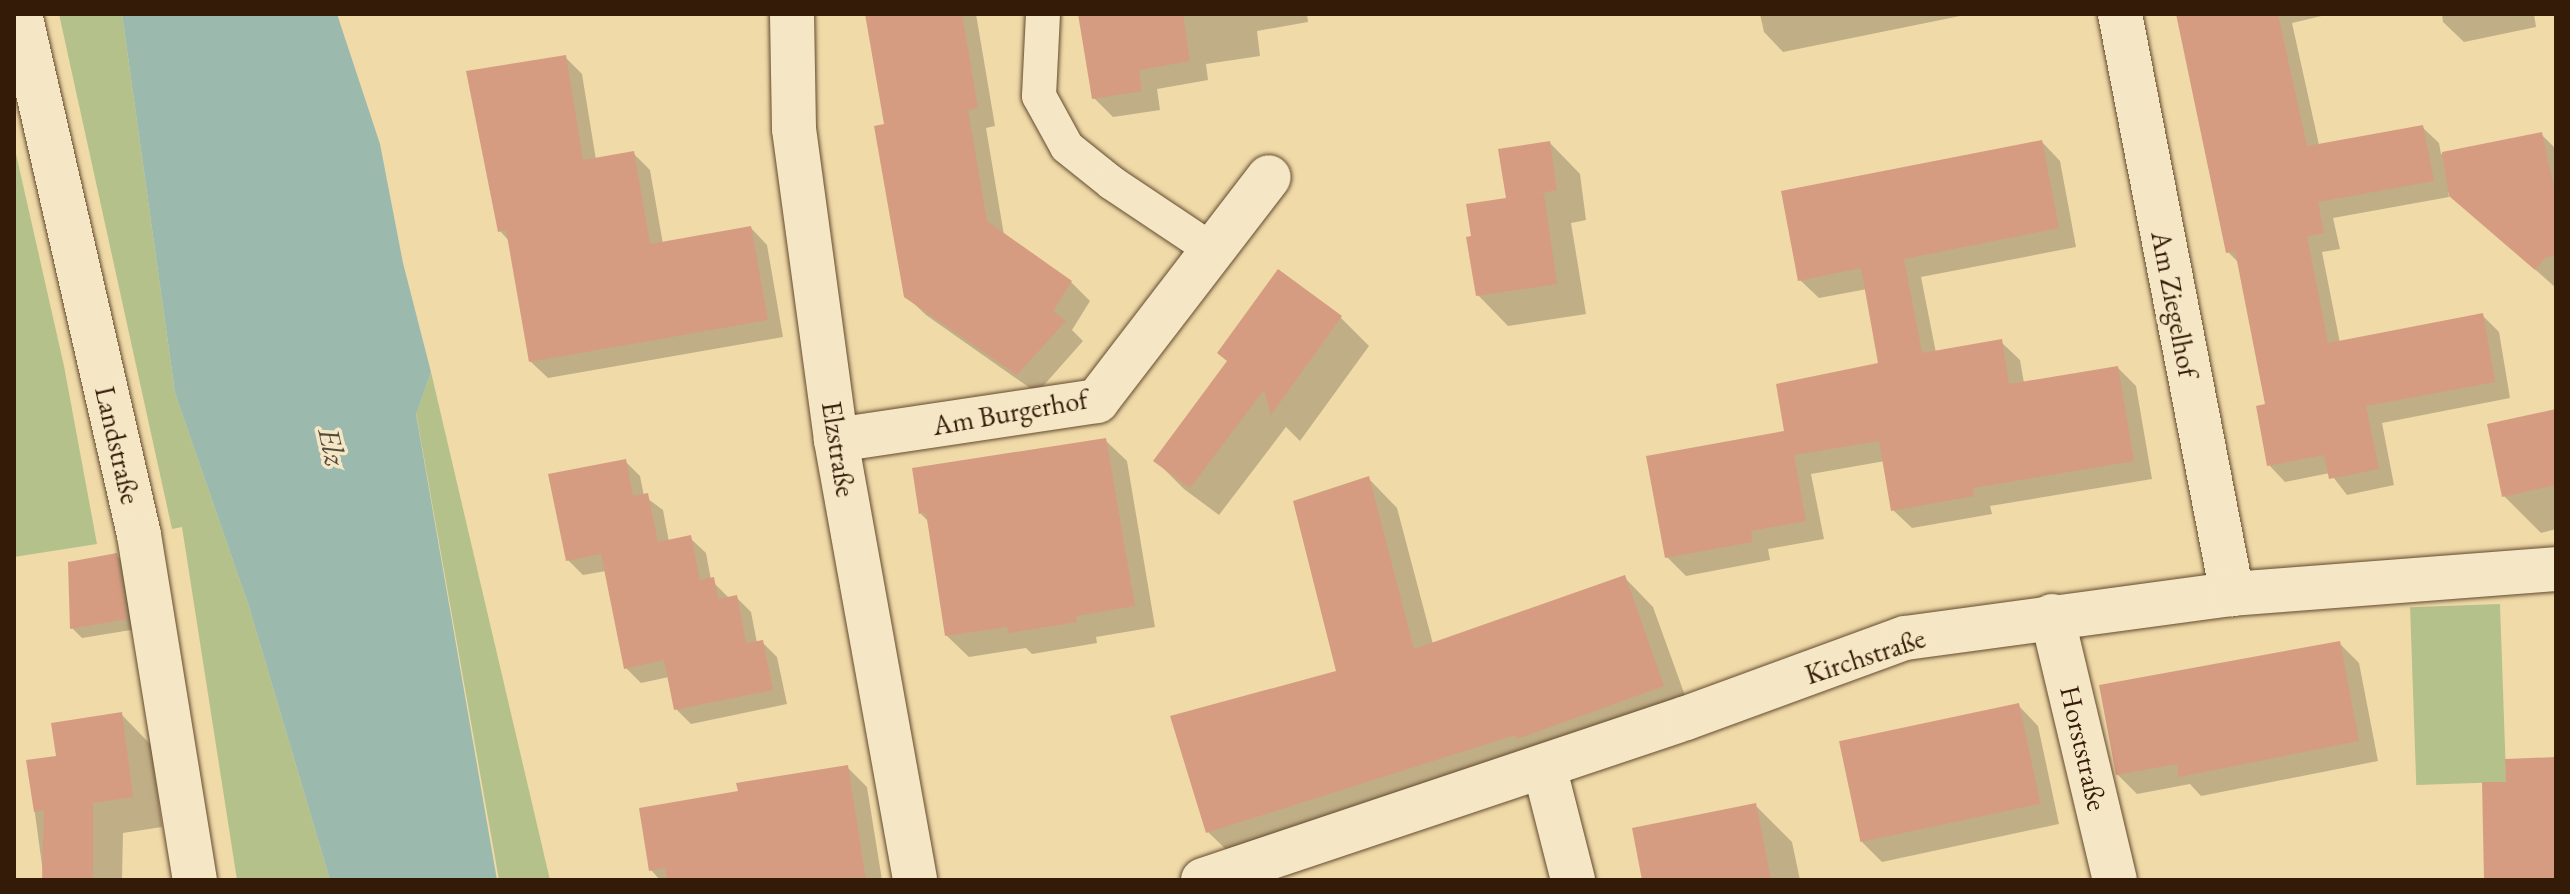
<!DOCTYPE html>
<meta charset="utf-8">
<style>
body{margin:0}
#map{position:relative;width:2570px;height:894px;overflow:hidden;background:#f0daa8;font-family:"EB Garamond",serif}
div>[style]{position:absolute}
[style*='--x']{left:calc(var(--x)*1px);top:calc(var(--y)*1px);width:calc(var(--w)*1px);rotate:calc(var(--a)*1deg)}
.green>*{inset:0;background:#b5c18b;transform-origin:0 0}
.water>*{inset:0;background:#9bbaad}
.shadow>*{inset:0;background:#0003}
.building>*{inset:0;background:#d69c82;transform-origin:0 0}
.roads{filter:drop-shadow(0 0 2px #634b2f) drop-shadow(0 0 2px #634b2f)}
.pedestrian>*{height:34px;margin:-17px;padding:0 17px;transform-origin:17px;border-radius:17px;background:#f5e7c6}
.minor>*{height:44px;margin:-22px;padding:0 22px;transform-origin:22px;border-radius:22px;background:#f5e7c6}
.tertiary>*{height:44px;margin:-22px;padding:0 22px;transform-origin:22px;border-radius:22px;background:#f5e7c6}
span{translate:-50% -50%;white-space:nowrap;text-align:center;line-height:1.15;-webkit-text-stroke:7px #f5e7c6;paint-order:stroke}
.street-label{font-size:28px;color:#341b07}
.water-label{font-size:30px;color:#534b39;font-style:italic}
.frame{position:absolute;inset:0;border:16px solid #341b07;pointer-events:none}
</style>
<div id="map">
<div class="green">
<i style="clip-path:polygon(59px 14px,122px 14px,175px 393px,249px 607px,330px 880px,237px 880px,182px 527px,172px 529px)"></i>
<i style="clip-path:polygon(14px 145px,64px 366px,97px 544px,14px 557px)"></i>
<i style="clip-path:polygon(431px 372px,550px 880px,499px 880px,416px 413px)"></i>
<i style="left:2500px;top:604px;width:178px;height:90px;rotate:88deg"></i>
</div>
<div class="water">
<i style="clip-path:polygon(122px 14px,337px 14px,380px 144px,403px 263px,431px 372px,416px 414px,497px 880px,330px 880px,249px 607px,175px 393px)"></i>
</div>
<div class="shadow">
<i style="clip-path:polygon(867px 14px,976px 14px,995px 126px,986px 128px,1004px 235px,1071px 282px,1090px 301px,1072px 330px,1083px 341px,1037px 393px,926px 315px,906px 296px,887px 126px)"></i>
<i style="clip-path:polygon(1080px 14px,1307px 14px,1308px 22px,1257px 31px,1260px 56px,1206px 64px,1208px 80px,1157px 89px,1160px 110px,1113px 117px,1094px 98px)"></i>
<i style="clip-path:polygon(1760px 14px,1970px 14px,1783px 52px,1764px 32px)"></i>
<i style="clip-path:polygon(2178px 14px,2330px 14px,2292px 23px,2319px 145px,2422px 127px,2439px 143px,2441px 154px,2541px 134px,2556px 149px,2556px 288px,2448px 192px,2449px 197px,2333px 218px,2340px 249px,2322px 252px,2340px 343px,2482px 315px,2499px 332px,2510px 398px,2382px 423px,2394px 485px,2347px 495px,2330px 473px,2285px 482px,2269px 465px,2267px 406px,2239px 263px,2228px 252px)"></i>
<i style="clip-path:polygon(2442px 14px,2534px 14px,2536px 27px,2464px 42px,2443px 22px)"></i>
<i style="clip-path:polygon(565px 57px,582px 74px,596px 160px,633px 153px,650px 170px,663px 244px,751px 228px,767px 245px,783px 337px,548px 378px,531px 362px,510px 242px,500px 231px)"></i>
<i style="clip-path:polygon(2042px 142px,2060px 161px,2076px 247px,1921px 277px,1936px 353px,2001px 342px,2020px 360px,2024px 383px,2118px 368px,2136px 386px,2152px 479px,1990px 506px,1992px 514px,1912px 528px,1893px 510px,1885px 461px,1811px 474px,1824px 539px,1768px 549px,1770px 560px,1686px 576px,1667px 557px,1787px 433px,1880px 364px,1867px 289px,1819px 298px,1800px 280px)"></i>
<i style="clip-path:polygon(1550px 143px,1580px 174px,1586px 220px,1571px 223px,1586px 314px,1508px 326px,1478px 295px,1508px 200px)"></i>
<i style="clip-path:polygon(1278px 272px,1341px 318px,1369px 346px,1300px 441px,1286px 427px,1219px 515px,1184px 489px,1156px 461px,1229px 362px)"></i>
<i style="clip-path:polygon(2556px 411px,2556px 529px,2541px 533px,2504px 496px)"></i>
<i style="clip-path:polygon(1105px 440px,1127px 461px,1155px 627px,1096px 637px,1097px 643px,1032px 654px,1026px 648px,969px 657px,947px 636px,929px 522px,921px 514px)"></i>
<i style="clip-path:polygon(625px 461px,640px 476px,644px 496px,663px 510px,669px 542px,690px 538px,706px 553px,711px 580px,729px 598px,736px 597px,751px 612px,757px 643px,762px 642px,777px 657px,787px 704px,691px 724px,676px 709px,669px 677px,641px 683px,626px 668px,606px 571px,583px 575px,568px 560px)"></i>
<i style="clip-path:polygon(1368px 478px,1397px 508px,1433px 644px,1624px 577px,1653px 607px,1692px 715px,1238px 861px,1208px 832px,1338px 673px)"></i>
<i style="clip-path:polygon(116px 555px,126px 565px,137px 629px,82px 638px,72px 628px)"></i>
<i style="clip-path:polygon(2339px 643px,2359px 663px,2378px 761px,2201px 796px,2190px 784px,2137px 794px,2117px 774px)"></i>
<i style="clip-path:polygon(2018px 705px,2038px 726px,2059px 824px,1882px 862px,1862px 842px)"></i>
<i style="clip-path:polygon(121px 714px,151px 745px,162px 827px,123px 833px,122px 880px,44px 880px,28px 762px,58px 758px)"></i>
<i style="clip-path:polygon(847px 767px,867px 787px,882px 880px,660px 880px,651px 870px,740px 792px)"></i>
<i style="clip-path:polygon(1755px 805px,1792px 842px,1800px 880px,1644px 880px)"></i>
</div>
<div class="building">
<i style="clip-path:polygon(865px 14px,962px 14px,978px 108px,968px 110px,987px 221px,1072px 281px,1053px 311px,1066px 321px,1017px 375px,904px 297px,874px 126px,884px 124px)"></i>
<i style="clip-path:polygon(1078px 14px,1183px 14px,1190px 61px,1139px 70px,1142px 91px,1092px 99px)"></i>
<i style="clip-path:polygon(2176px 14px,2278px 14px,2307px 146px,2423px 125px,2434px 181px,2318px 202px,2324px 233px,2307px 236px,2328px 343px,2483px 313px,2495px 382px,2366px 406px,2379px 469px,2329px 479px,2324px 455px,2267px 466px,2256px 406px,2265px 404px,2235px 251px,2226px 253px)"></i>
<i style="clip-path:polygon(566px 55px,583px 160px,634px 151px,650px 244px,751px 226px,768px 320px,529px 362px,506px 230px,498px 232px,466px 71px)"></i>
<i style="clip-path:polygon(2542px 132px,2556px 197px,2556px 255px,2545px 258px,2535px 270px,2449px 196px,2442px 152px)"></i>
<i style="clip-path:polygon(2042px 140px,2059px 228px,1904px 259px,1922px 353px,2002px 339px,2009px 384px,2118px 366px,2134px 461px,1973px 488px,1974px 496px,1891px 511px,1879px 441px,1794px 455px,1806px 521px,1751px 531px,1752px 542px,1665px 558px,1646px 456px,1784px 431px,1776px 384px,1878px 363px,1861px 268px,1798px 281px,1781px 191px)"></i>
<i style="clip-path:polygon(1550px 141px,1557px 190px,1530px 195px,1544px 193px,1557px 284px,1476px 296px,1466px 237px,1471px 236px,1466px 204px,1506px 198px,1498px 149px)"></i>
<i style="clip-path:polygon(1278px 269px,1342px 316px,1271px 415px,1264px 390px,1190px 488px,1153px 461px,1227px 361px,1217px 353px)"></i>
<i style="clip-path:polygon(2556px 409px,2556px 485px,2502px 497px,2487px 424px)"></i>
<i style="clip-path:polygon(1106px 438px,1135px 606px,1076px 616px,1077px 622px,1008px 633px,1007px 627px,945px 636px,926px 513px,919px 514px,912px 468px)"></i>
<i style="clip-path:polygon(626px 459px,633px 496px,648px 493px,658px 542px,691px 535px,700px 580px,714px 577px,718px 599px,737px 595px,746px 643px,763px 640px,773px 690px,674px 710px,664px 660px,624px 669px,601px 554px,566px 561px,548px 474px)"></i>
<i style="clip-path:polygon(1369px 476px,1414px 649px,1625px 575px,1664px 686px,1517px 739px,1515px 735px,1206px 833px,1170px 716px,1336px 671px,1293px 501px)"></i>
<i style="clip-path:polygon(117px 553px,127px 619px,70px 629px,68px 562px)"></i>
<i style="clip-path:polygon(2340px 641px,2359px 741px,2179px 777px,2177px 764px,2116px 775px,2099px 685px)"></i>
<i style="left:2019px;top:703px;width:103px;height:184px;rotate:78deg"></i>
<i style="clip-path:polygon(122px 712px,133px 797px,93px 803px,93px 880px,42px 880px,44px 810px,34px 812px,26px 760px,56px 756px,51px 723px)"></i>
<i style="clip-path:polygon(2556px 757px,2556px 880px,2484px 880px,2482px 782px,2506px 782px,2505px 759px)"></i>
<i style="clip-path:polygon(848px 765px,866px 880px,667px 880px,665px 868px,649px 871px,639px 808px,738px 791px,736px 783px)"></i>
<i style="clip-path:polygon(1756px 803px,1771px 880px,1642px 880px,1632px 828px)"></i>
</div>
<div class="roads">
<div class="pedestrian">
<i style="--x:1043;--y:14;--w:82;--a:92.8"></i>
<i style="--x:1039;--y:96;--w:58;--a:61.2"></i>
<i style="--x:1067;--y:147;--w:58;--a:38.7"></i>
<i style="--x:1112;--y:183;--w:120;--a:33.8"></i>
</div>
<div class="minor">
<i style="--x:792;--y:14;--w:115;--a:89"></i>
<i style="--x:794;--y:129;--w:314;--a:82.3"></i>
<i style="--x:836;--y:440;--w:447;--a:79.8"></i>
<i style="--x:2120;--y:14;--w:591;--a:79.07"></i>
<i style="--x:836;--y:440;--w:264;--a:-8.5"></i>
<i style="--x:1097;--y:401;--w:282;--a:-52.5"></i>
<i style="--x:2052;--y:616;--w:271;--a:76.6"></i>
<i style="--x:1544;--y:766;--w:118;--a:75.7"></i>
<i style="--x:1203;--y:880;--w:509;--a:-18.54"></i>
<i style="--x:1686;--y:718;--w:233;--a:-20.1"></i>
<i style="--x:1905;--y:638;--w:330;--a:-7.7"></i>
<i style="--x:2232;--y:594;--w:325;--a:-4.4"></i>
</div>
<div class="tertiary">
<i style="--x:20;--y:14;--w:534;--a:77.13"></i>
<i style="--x:139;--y:535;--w:350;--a:80.8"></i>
</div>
</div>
<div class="street-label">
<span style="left:2175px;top:304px;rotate:79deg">Am Ziegelhof</span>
<span style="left:1010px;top:412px;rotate:-10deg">Am Burgerhof</span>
<span style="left:118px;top:445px;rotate:77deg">Landstraße</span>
<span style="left:839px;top:449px;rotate:81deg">Elzstraße</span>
<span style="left:1865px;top:656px;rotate:-18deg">Kirchstraße</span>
<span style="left:2084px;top:748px;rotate:77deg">Horststraße</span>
</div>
<div class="water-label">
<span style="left:332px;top:447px;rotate:77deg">Elz</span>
</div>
<div class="frame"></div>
</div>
